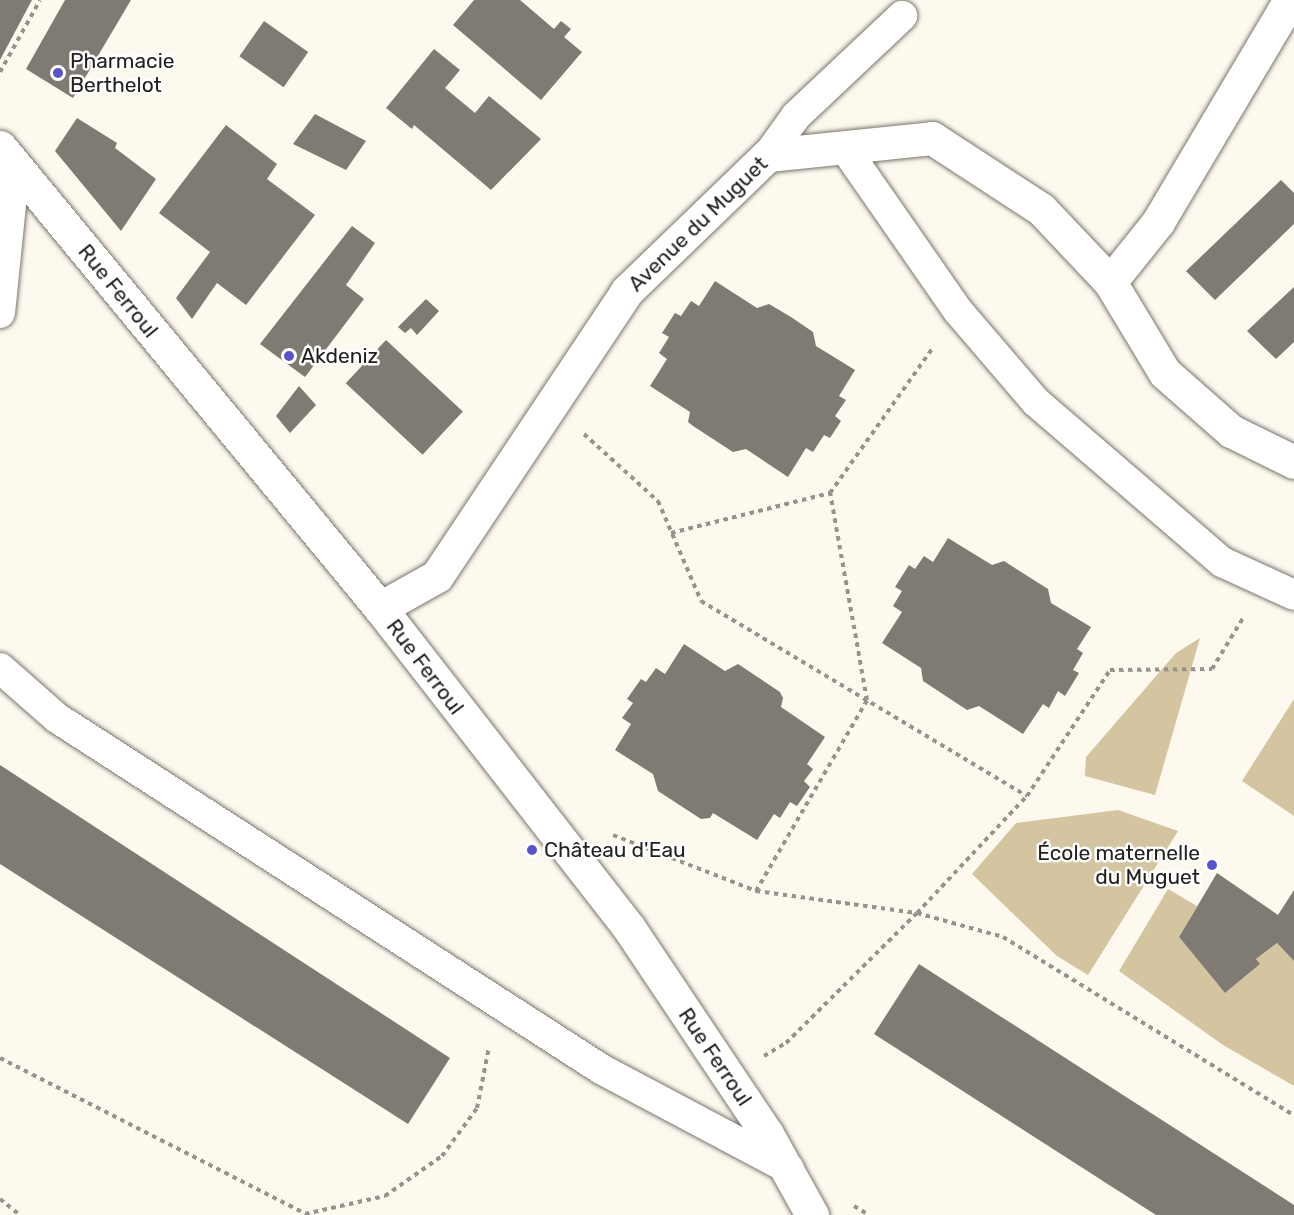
<!DOCTYPE html>
<meta charset="utf-8">
<style>
body{margin:0}
#map{position:relative;width:1294px;height:1215px;overflow:hidden;background:#fdf9ef;font-family:Rubik,sans-serif}
div>[style]{position:absolute}
[style*='--x']{left:calc(var(--x)*1px);top:calc(var(--y)*1px);width:calc(var(--w)*1px);rotate:calc(var(--a)*1deg)}
.green>*{inset:0;background:#d4c49f}
.building>*{inset:0;background:#7f7b72;transform-origin:0 0}
.path>*{height:4px;margin-top:-2px;transform-origin:0;background:repeating-linear-gradient(90deg,#95938b 0 4.5px,transparent 0 9px)}
.roads{filter:drop-shadow(0 0 2px #7a766d) drop-shadow(0 0 2px #7a766d)}
.service>*{height:30px;margin:-15px;padding:0 15px;transform-origin:15px;border-radius:15px;background:#fff}
.minor>*{height:33px;margin:-16.5px;padding:0 16.5px;transform-origin:16.5px;border-radius:16.5px;background:#fff}
.tertiary>*{height:33px;margin:-16.5px;padding:0 16.5px;transform-origin:16.5px;border-radius:16.5px;background:#fff}
.dots>*{width:16px;height:16px;translate:-50% -50%;box-sizing:border-box;border:3px solid #fff;border-radius:50%}
span{translate:-50% -50%;white-space:nowrap;text-align:center;line-height:1.15;-webkit-text-stroke:5px #fff;paint-order:stroke}
.poi-label{font-size:21px;color:#22211d}
.left{translate:0 -50%;text-align:left}
.right{translate:-100% -50%;text-align:right}
.street-label{font-size:21px;color:#22211d}
</style>
<div id="map">
<div class="green">
<i style="clip-path:polygon(1200px 638px,1155px 795px,1085px 776px,1086px 757px,1176px 653px)"></i>
<i style="clip-path:polygon(1294px 699px,1294px 816px,1242px 781px)"></i>
<i style="clip-path:polygon(1118px 810px,1178px 831px,1088px 975px,1057px 956px,972px 874px,1016px 823px)"></i>
<i style="clip-path:polygon(1168px 889px,1197px 906px,1179px 937px,1225px 993px,1260px 964px,1256px 959px,1277px 943px,1294px 961px,1294px 1086px,1223px 1045px,1119px 971px)"></i>
</div>
<div class="building">
<i style="clip-path:polygon(0 0,32px 0,0 60px)"></i>
<i style="clip-path:polygon(65px 0,131px 0,73px 98px,26px 69px)"></i>
<i style="clip-path:polygon(474px 0,520px 0,554px 29px,561px 21px,571px 29px,564px 37px,582px 52px,541px 100px,453px 25px)"></i>
<i style="left:264px;top:21px;width:54px;height:43px;rotate:35deg"></i>
<i style="clip-path:polygon(434px 49px,460px 70px,445px 88px,475px 113px,489px 96px,541px 139px,491px 190px,414px 125px,412px 129px,386px 108px)"></i>
<i style="clip-path:polygon(315px 114px,366px 141px,346px 170px,293px 144px)"></i>
<i style="clip-path:polygon(77px 118px,117px 143px,115px 148px,156px 179px,121px 231px,55px 151px)"></i>
<i style="clip-path:polygon(226px 125px,277px 164px,267px 179px,315px 215px,246px 305px,217px 283px,192px 319px,176px 298px,210px 252px,159px 213px)"></i>
<i style="clip-path:polygon(1281px 180px,1294px 193px,1294px 224px,1215px 300px,1186px 271px)"></i>
<i style="clip-path:polygon(352px 226px,375px 243px,346px 285px,364px 299px,305px 377px,260px 344px)"></i>
<i style="clip-path:polygon(715px 281px,757px 308px,769px 304px,791px 317px,813px 332px,816px 346px,855px 370px,839px 396px,846px 400px,835px 416px,841px 421px,830px 438px,824px 435px,813px 452px,806px 448px,788px 477px,746px 449px,733px 452px,693px 426px,688px 422px,690px 412px,650px 386px,667px 359px,659px 353px,669px 337px,662px 333px,675px 313px,681px 316px,691px 301px,699px 306px)"></i>
<i style="clip-path:polygon(1294px 287px,1294px 342px,1276px 359px,1247px 331px)"></i>
<i style="clip-path:polygon(426px 299px,439px 311px,417px 335px,411px 328px,405px 333px,398px 327px)"></i>
<i style="left:386px;top:340px;width:105px;height:59px;rotate:43deg"></i>
<i style="clip-path:polygon(299px 386px,316px 405px,290px 433px,276px 416px)"></i>
<i style="clip-path:polygon(948px 538px,992px 565px,1004px 561px,1048px 589px,1051px 603px,1091px 627px,1077px 649px,1083px 653px,1073px 670px,1079px 673px,1065px 696px,1058px 691px,1049px 708px,1043px 704px,1023px 734px,979px 706px,967px 710px,923px 681px,921px 668px,882px 643px,902px 612px,893px 606px,902px 591px,895px 587px,909px 565px,915px 569px,924px 556px,933px 562px)"></i>
<i style="clip-path:polygon(684px 644px,725px 671px,738px 664px,780px 692px,783px 698px,781px 707px,825px 737px,807px 764px,813px 769px,804px 781px,810px 787px,797px 806px,790px 802px,780px 818px,774px 814px,757px 840px,713px 813px,710px 818px,701px 819px,658px 791px,653px 774px,615px 750px,631px 724px,622px 718px,633px 703px,627px 699px,641px 679px,646px 682px,656px 668px,665px 674px)"></i>
<i style="clip-path:polygon(0 765px,450px 1058px,408px 1124px,0 864px)"></i>
<i style="clip-path:polygon(1217px 873px,1278px 915px,1294px 890px,1294px 961px,1277px 943px,1256px 959px,1260px 964px,1225px 993px,1179px 937px)"></i>
<i style="clip-path:polygon(919px 964px,1294px 1205px,1294px 1215px,1156px 1215px,874px 1034px)"></i>
</div>
<div class="path">
<i style="--x:0;--y:72;--w:82;--a:-60.9"></i>
<i style="--x:584;--y:434;--w:100;--a:42.2"></i>
<i style="--x:658;--y:501;--w:109;--a:66.7"></i>
<i style="--x:701;--y:601;--w:380;--a:30.9"></i>
<i style="--x:1027;--y:796;--w:151;--a:-56.6"></i>
<i style="--x:1110;--y:670;--w:102;--a:-0.6"></i>
<i style="--x:1212;--y:669;--w:60;--a:-58.7"></i>
<i style="--x:671;--y:533;--w:164;--a:-14.1"></i>
<i style="--x:830;--y:493;--w:180;--a:-54.7"></i>
<i style="--x:613;--y:835;--w:154;--a:21.4"></i>
<i style="--x:756;--y:891;--w:221;--a:-59.8"></i>
<i style="--x:867;--y:700;--w:210;--a:-100.1"></i>
<i style="--x:756;--y:891;--w:162;--a:7.8"></i>
<i style="--x:917;--y:913;--w:161;--a:-46.8"></i>
<i style="--x:764;--y:1056;--w:26;--a:-31"></i>
<i style="--x:786;--y:1043;--w:185;--a:-44.8"></i>
<i style="--x:917;--y:913;--w:89;--a:15.6"></i>
<i style="--x:1003;--y:937;--w:341;--a:31.5"></i>
<i style="--x:0;--y:1058;--w:346;--a:27"></i>
<i style="--x:0;--y:1199;--w:26;--a:39"></i>
<i style="--x:854;--y:1206;--w:17;--a:31"></i>
<i style="--x:305;--y:1214;--w:82;--a:-12.7"></i>
<i style="--x:385;--y:1196;--w:70;--a:-35.1"></i>
<i style="--x:442;--y:1156;--w:59;--a:-53.9"></i>
<i style="--x:477;--y:1108;--w:62;--a:-78.9"></i>
</div>
<div class="roads">
<div class="service">
<i style="--x:844;--y:147;--w:200;--a:55.2"></i>
<i style="--x:958;--y:311;--w:120;--a:49.4"></i>
<i style="--x:1036;--y:402;--w:245;--a:40.7"></i>
<i style="--x:1222;--y:562;--w:79;--a:24.6"></i>
<i style="--x:768;--y:155;--w:48;--a:-54.3"></i>
<i style="--x:796;--y:116;--w:146;--a:-43.3"></i>
<i style="--x:0;--y:313;--w:148;--a:-84.2"></i>
<i style="--x:0;--y:668;--w:76;--a:41.3"></i>
<i style="--x:57;--y:718;--w:647;--a:32.83"></i>
<i style="--x:601;--y:1069;--w:213;--a:28"></i>
</div>
<div class="minor">
<i style="--x:1110;--y:282;--w:77;--a:-51.3"></i>
<i style="--x:1158;--y:222;--w:258;--a:-59.3"></i>
<i style="--x:380;--y:608;--w:65;--a:-29.3"></i>
<i style="--x:437;--y:576;--w:343;--a:-56.3"></i>
<i style="--x:627;--y:291;--w:196;--a:-44"></i>
<i style="--x:768;--y:155;--w:165;--a:-5.9"></i>
<i style="--x:932;--y:138;--w:130;--a:33.1"></i>
<i style="--x:1041;--y:209;--w:100;--a:46.6"></i>
<i style="--x:1110;--y:282;--w:106;--a:58.9"></i>
<i style="--x:1165;--y:373;--w:88;--a:41.3"></i>
<i style="--x:1231;--y:431;--w:70;--a:26.2"></i>
</div>
<div class="tertiary">
<i style="--x:0;--y:147;--w:597;--a:50.5"></i>
<i style="--x:380;--y:608;--w:405;--a:52.1"></i>
<i style="--x:629;--y:928;--w:248;--a:56.2"></i>
<i style="--x:767;--y:1134;--w:93;--a:60.9"></i>
</div>
</div>
<div class="dots">
<i style="left:58px;top:73px;background:#5a54cc"></i>
<i style="left:289px;top:356px;background:#5a54cc"></i>
<i style="left:532px;top:850px;background:#5a54cc"></i>
<i style="left:1212px;top:865px;background:#5a54cc"></i>
</div>
<div class="poi-label">
<span class="left" style="left:70px;top:73px">Pharmacie<br>Berthelot</span>
<span class="left" style="left:301px;top:356px">Akdeniz</span>
<span class="left" style="left:544px;top:850px">Château d'Eau</span>
<span class="right" style="left:1200px;top:865px">École maternelle<br>du Muguet</span>
</div>
<div class="street-label">
<span style="left:698px;top:224px;rotate:-44deg">Avenue du Muguet</span>
<span style="left:118px;top:291px;rotate:51deg">Rue Ferroul</span>
<span style="left:425px;top:667px;rotate:53deg">Rue Ferroul</span>
<span style="left:715px;top:1057px;rotate:56deg">Rue Ferroul</span>
</div>
</div>
